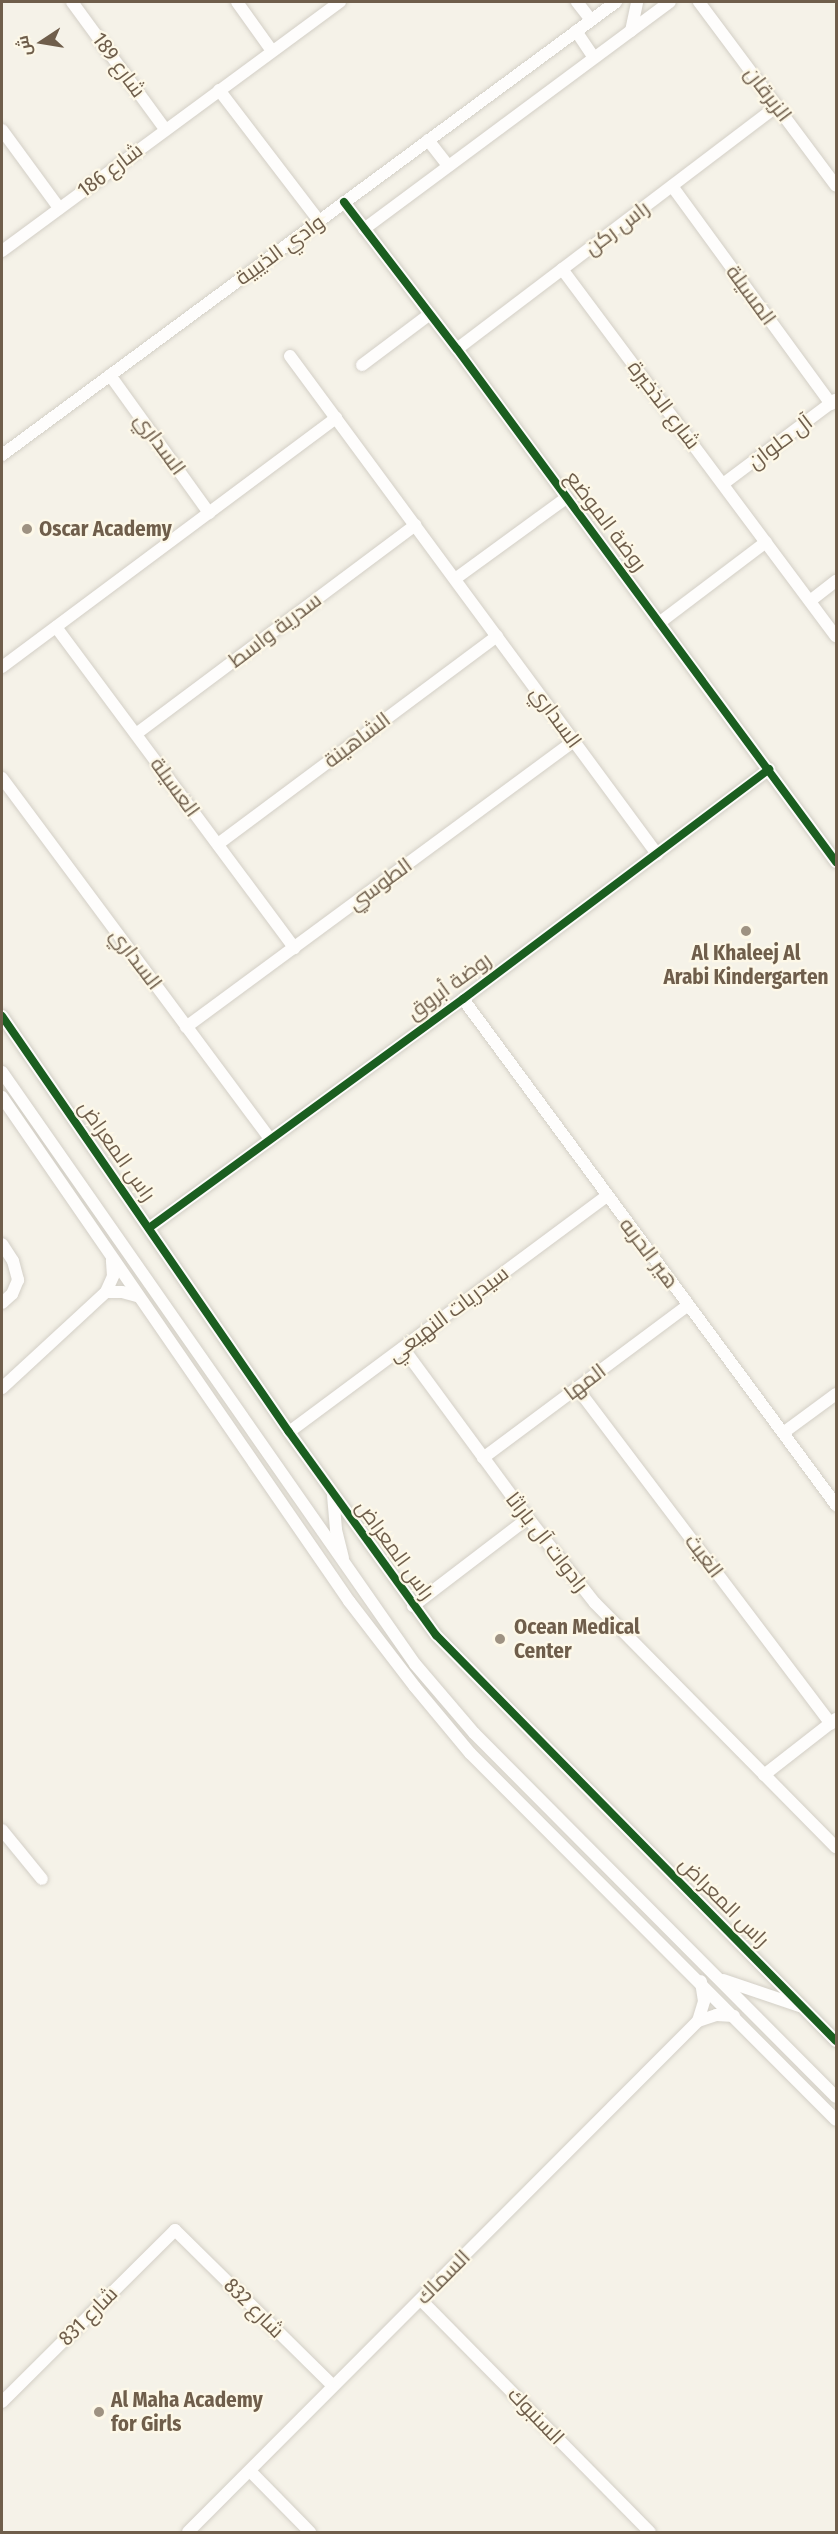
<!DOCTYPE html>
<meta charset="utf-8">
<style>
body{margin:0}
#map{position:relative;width:838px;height:2534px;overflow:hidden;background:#f5f2e8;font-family:"Fira Sans Condensed",Cairo,sans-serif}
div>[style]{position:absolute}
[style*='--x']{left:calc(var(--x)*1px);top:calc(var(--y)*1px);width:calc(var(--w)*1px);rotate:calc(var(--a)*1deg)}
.roads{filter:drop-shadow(0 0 2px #d3cfc6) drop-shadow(0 0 2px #d3cfc6)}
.minor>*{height:12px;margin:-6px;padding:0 6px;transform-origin:6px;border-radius:6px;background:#fefdfc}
.cycleway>*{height:8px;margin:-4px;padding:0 4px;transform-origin:4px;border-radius:4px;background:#1b5e20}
.dots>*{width:16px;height:16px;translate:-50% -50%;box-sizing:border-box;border:3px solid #fdf8e8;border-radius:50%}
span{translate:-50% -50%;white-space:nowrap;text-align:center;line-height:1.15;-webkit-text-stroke:4.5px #fdf8e8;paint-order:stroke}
.street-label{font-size:21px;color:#6f5e4b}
.poi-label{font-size:21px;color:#6f5e4b;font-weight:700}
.left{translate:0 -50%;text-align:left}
.frame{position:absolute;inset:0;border:3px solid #6f5e4b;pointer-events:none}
.north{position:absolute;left:12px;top:12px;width:60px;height:60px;-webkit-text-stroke:4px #fdf8e8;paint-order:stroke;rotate:258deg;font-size:16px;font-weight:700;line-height:24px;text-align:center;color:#6f5e4b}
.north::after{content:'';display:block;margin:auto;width:21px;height:27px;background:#6f5e4b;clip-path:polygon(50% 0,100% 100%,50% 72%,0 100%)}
</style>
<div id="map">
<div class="roads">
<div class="minor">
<i style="--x:72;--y:2;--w:157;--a:53.8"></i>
<i style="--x:237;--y:2;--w:60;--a:54.5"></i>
<i style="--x:577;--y:2;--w:23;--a:52"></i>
<i style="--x:699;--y:2;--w:229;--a:53.3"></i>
<i style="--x:576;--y:31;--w:32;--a:56"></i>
<i style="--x:631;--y:31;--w:30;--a:-78"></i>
<i style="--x:219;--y:90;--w:165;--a:52.6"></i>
<i style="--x:2;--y:130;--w:97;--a:53.8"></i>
<i style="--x:428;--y:140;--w:33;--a:52"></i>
<i style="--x:672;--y:186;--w:270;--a:53.9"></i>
<i style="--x:344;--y:202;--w:185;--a:52.5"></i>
<i style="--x:457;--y:349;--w:638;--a:53.54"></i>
<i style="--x:364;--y:229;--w:381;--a:-36.6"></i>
<i style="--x:2;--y:251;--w:420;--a:-36.4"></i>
<i style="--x:562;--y:269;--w:458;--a:53.3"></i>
<i style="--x:457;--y:349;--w:402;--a:-37.2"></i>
<i style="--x:290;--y:356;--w:619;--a:53.61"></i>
<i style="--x:362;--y:365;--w:85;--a:-36.9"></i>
<i style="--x:110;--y:375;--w:170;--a:54.3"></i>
<i style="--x:2;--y:455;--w:763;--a:-36.42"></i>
<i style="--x:723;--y:484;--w:140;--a:-36.9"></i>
<i style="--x:455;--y:579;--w:137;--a:-36.1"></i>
<i style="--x:810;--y:601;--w:33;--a:-38"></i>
<i style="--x:659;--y:623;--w:134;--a:-37.1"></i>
<i style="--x:56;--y:627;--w:400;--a:53.4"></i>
<i style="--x:2;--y:667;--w:417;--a:-36.7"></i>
<i style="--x:136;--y:734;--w:349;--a:-36.8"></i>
<i style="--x:2;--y:778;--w:450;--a:53.4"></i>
<i style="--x:218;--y:844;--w:348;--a:-36.7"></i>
<i style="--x:463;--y:999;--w:629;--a:53.6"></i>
<i style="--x:2;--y:1016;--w:505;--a:55.4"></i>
<i style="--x:289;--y:1432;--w:251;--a:54.1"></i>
<i style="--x:436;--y:1635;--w:570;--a:45.43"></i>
<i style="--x:186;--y:1027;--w:482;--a:-36.4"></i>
<i style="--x:2;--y:1072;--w:722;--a:55.1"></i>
<i style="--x:415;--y:1664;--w:91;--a:49.5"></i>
<i style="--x:474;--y:1733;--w:513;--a:45.16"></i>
<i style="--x:2;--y:1097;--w:612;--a:55.45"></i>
<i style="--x:349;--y:1601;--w:108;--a:52.5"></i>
<i style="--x:415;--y:1687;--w:86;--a:50.2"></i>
<i style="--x:470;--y:1753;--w:518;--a:45.08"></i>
<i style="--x:149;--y:1228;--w:389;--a:-36.1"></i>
<i style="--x:463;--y:999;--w:383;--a:-36.9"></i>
<i style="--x:2;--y:1244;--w:20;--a:57"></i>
<i style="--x:13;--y:1261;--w:20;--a:75"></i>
<i style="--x:18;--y:1280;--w:15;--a:113"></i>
<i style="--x:12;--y:1294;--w:13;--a:138"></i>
<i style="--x:106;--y:1292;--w:16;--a:0"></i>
<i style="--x:122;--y:1292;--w:16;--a:15"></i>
<i style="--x:403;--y:1348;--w:211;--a:53.7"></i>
<i style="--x:528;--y:1518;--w:108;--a:51.8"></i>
<i style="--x:595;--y:1603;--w:343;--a:45.4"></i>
<i style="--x:2;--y:1388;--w:142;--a:-42.7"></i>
<i style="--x:106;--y:1292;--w:17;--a:-66"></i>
<i style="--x:113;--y:1276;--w:16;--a:-94"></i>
<i style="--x:577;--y:1388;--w:421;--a:52.9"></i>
<i style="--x:289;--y:1432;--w:396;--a:-36.6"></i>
<i style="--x:783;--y:1433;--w:66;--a:-36.3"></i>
<i style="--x:483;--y:1458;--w:256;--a:-36.7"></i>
<i style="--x:333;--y:1495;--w:35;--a:85"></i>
<i style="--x:336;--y:1530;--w:29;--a:76"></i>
<i style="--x:413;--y:1606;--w:145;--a:-37.4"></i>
<i style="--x:764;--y:1775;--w:91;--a:-37.9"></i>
<i style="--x:2;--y:1830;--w:63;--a:50.8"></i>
<i style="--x:723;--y:1980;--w:81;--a:18.7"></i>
<i style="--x:698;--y:2021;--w:19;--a:-18"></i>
<i style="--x:716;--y:2015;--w:18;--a:3"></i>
<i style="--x:421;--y:2300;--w:326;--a:45.4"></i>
<i style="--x:2;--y:2402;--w:244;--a:-44.8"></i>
<i style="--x:175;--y:2230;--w:222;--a:44.6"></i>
<i style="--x:250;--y:2471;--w:86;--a:45.5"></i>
<i style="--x:188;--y:2532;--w:722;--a:-45.06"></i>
<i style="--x:698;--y:2021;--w:21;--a:-73"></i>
<i style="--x:704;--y:2001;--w:20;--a:-99"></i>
</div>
</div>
<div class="cycleway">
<i style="--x:344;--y:202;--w:185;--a:52.5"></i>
<i style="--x:457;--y:349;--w:638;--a:53.54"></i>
<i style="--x:2;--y:1016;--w:505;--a:55.4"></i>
<i style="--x:289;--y:1432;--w:251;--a:54.1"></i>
<i style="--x:436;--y:1635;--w:570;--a:45.43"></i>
<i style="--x:149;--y:1228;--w:389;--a:-36.1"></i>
<i style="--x:463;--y:999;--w:383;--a:-36.9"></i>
</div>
<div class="dots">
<i style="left:27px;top:529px;background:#9e9282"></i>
<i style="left:746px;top:931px;background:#9e9282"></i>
<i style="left:500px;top:1639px;background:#9e9282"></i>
<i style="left:99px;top:2412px;background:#9e9282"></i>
</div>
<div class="street-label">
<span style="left:119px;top:65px;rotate:54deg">شارع 189</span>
<span style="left:768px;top:94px;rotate:53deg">الزبرقان</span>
<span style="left:110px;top:170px;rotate:-37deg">شارع 186</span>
<span style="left:617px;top:228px;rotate:-37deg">راس ركن</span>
<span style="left:280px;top:250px;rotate:-36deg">وادي الذيبية</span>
<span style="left:751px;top:295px;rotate:54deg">المسيلة</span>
<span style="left:664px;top:405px;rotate:53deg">شارع الذخيرة</span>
<span style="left:780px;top:442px;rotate:-37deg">آل حلوان</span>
<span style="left:160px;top:444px;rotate:54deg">السداري</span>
<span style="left:606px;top:521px;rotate:53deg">روضة الموضع</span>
<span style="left:275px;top:630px;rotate:-37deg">سدرية واسط</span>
<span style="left:556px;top:717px;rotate:54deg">السداري</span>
<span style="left:357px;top:740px;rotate:-37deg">الشاهينة</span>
<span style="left:175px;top:787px;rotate:54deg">العسيلة</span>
<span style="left:380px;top:884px;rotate:-36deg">الطوسي</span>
<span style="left:136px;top:959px;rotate:53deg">السداري</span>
<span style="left:449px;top:986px;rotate:-36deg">روضة أبروق</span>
<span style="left:117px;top:1151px;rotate:55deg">راس المعراض</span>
<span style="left:649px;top:1253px;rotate:53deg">هير الحربه</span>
<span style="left:448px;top:1314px;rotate:-37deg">سيدريات النهيعي</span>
<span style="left:585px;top:1382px;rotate:-37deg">المها</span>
<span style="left:547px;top:1542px;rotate:52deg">رادوات آل باراثا</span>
<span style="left:395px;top:1550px;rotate:54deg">راس المعراض</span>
<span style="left:704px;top:1556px;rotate:53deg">الغيث</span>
<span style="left:724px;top:1902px;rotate:45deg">راس المعراض</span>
<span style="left:443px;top:2277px;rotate:-45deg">السماك</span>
<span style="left:254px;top:2308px;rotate:45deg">شارع 832</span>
<span style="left:88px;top:2316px;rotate:-45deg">شارع 831</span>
<span style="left:536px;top:2416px;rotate:46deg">السنبوك</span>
</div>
<div class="poi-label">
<span class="left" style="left:39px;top:529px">Oscar Academy</span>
<span style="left:746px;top:965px">Al Khaleej Al<br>Arabi Kindergarten</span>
<span class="left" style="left:514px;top:1639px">Ocean Medical<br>Center</span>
<span class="left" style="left:111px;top:2412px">Al Maha Academy<br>for Girls</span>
</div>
<div class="frame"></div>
<div class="north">ش</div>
</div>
